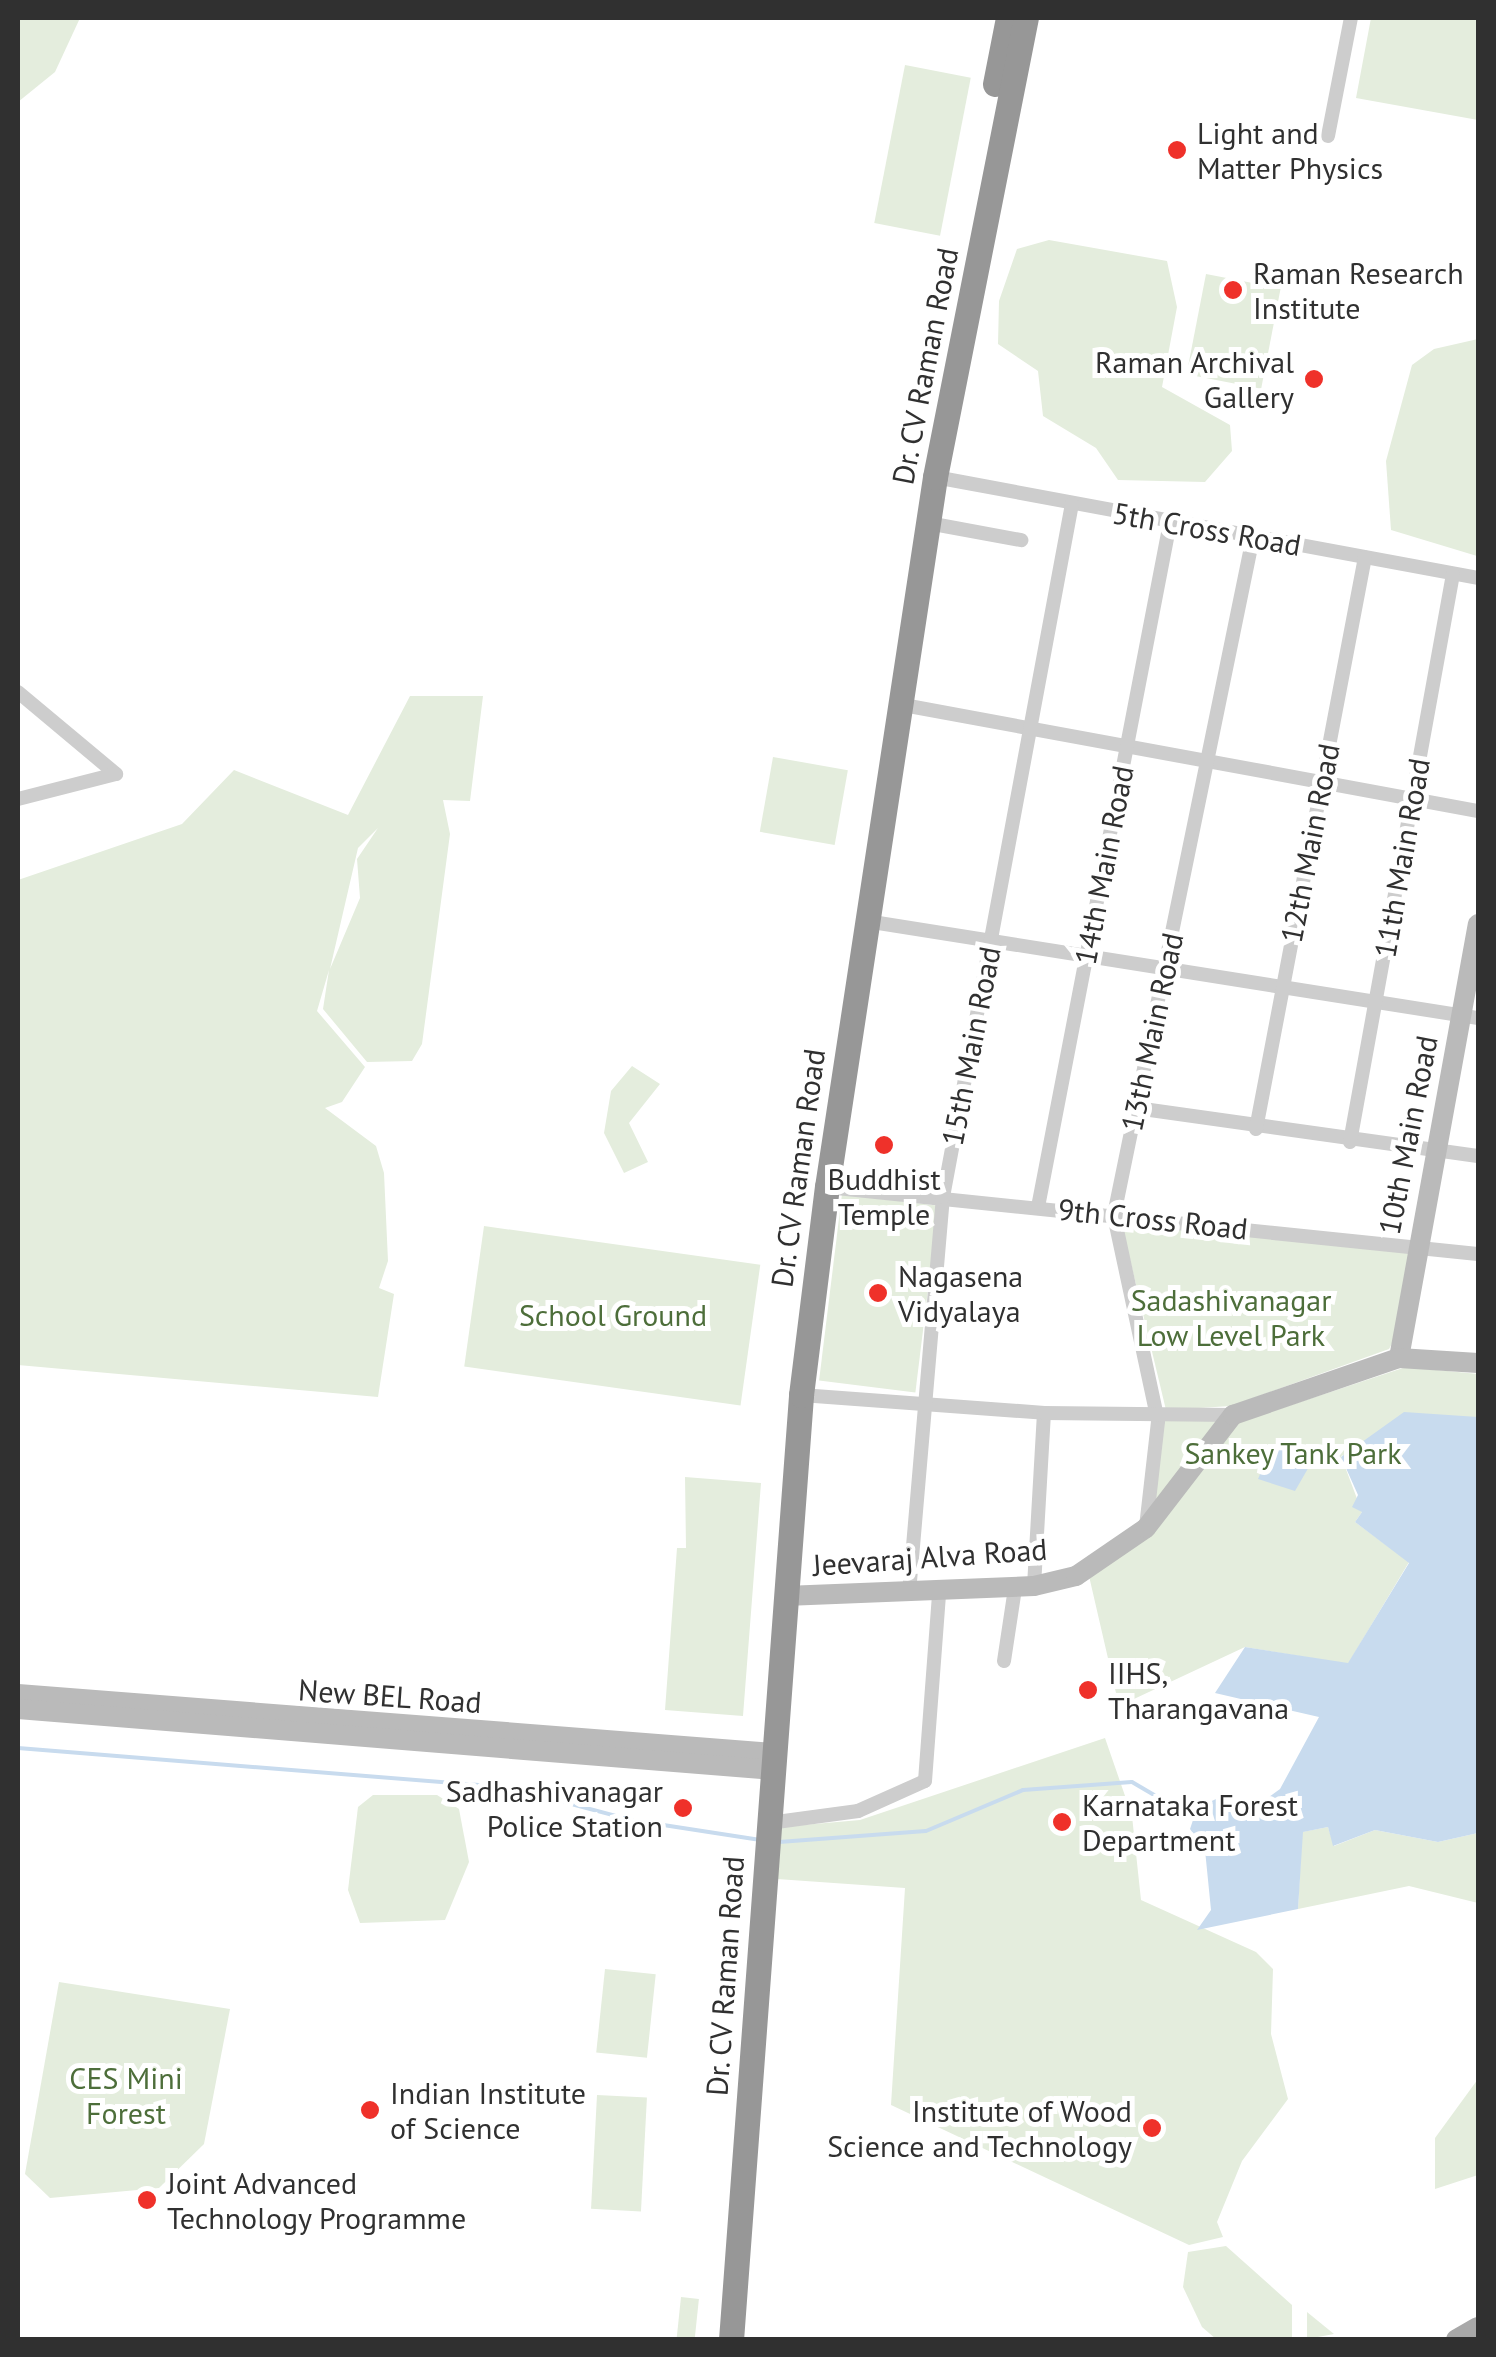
<!DOCTYPE html>
<style>
body{margin:0}
#map{position:relative;width:1496px;height:2357px;overflow:hidden;background:#fff;font-family:"PT Sans",sans-serif}
div>[style]{position:absolute}
[style*='--x']{left:calc(var(--x)*1px);top:calc(var(--y)*1px);width:calc(var(--w)*1px);rotate:calc(var(--a)*1deg)}
.green>*{inset:0;background:#e4eddd;transform-origin:0 0}
.water>*{inset:0;background:#c8dbee}
.stream>*{height:4px;margin:-2px;padding:0 2px;transform-origin:2px;border-radius:2px;background:#c8dbee}
.street>*{height:14px;margin:-7px;padding:0 7px;transform-origin:7px;border-radius:7px;background:#cdcdcd}
.secondary>*{height:20px;margin:-10px;padding:0 10px;transform-origin:10px;border-radius:10px;background:#bababa}
.primary>*{height:22px;margin:-11px;padding:0 11px;transform-origin:11px;border-radius:11px;background:#a8a8a8}
.highway>*{height:25px;margin:-12.5px;padding:0 12.5px;transform-origin:12.5px;border-radius:12.5px;background:#979797}
.dots>*{width:28px;height:28px;translate:-50% -50%;box-sizing:border-box;border:5px solid #fff;border-radius:50%}
span{translate:-50% -50%;white-space:nowrap;text-align:center;line-height:1.15;-webkit-text-stroke:10px #fff;paint-order:stroke}
.poi-label{font-size:30px;color:#303030}
.left{translate:0 -50%;text-align:left}
.right{translate:-100% -50%;text-align:right}
.street-label{font-size:30px;color:#303030}
.park-label{font-size:30px;color:#4d6e3a}
.frame{position:absolute;inset:0;border:20px solid #303030;pointer-events:none}
</style>
<div id="map">
<div class="green">
<i style="clip-path:polygon(18px 18px,80px 18px,55px 72px,18px 102px)"></i>
<i style="clip-path:polygon(1371px 18px,1478px 18px,1478px 120px,1356px 98px)"></i>
<i style="left:905px;top:65px;width:67px;height:161px;rotate:11deg"></i>
<i style="clip-path:polygon(1049px 240px,1167px 261px,1177px 307px,1162px 387px,1230px 425px,1232px 451px,1205px 482px,1118px 480px,1096px 448px,1043px 416px,1038px 371px,998px 344px,999px 301px,1017px 249px)"></i>
<i style="left:1206px;top:274px;width:76px;height:102px;rotate:11deg"></i>
<i style="clip-path:polygon(1478px 339px,1478px 556px,1477px 556px,1391px 530px,1386px 461px,1412px 365px,1434px 349px)"></i>
<i style="clip-path:polygon(evenodd,410px 696px,483px 696px,470px 801px,443px 800px,450px 834px,422px 1044px,412px 1061px,367px 1062px,323px 1009px,329px 970px,317px 1011px,365px 1067px,342px 1102px,325px 1108px,376px 1146px,384px 1173px,388px 1261px,379px 1288px,394px 1294px,378px 1397px,18px 1365px,18px 880px,182px 824px,234px 770px,348px 815px,410px 696px,378px 828px,357px 859px,360px 898px,330px 969px,358px 848px,378px 828px)"></i>
<i style="left:773px;top:757px;width:76px;height:76px;rotate:10deg"></i>
<i style="clip-path:polygon(632px 1066px,660px 1084px,629px 1123px,648px 1162px,624px 1173px,604px 1133px,611px 1091px)"></i>
<i style="left:842px;top:1194px;width:97px;height:188px;rotate:7deg"></i>
<i style="clip-path:polygon(1121px 1222px,1411px 1252px,1395px 1338px,1389px 1349px,1231px 1406px,1166px 1410px)"></i>
<i style="left:484px;top:1226px;width:279px;height:142px;rotate:8deg"></i>
<i style="clip-path:polygon(1406px 1367px,1478px 1374px,1478px 1417px,1341px 1456px,1362px 1512px,1355px 1522px,1409px 1562px,1348px 1664px,1245px 1647px,1119px 1706px,1089px 1576px,1237px 1423px)"></i>
<i style="clip-path:polygon(1233px 1415px,1146px 1528px,1158px 1421px)"></i>
<i style="clip-path:polygon(685px 1477px,761px 1483px,743px 1716px,665px 1710px,677px 1548px,686px 1548px)"></i>
<i style="clip-path:polygon(1105px 1738px,1132px 1816px,1141px 1900px,1256px 1952px,1273px 1969px,1271px 2034px,1288px 2099px,1242px 2161px,1217px 2222px,1223px 2237px,1189px 2245px,891px 2105px,905px 1888px,777px 1879px,780px 1827px,860px 1820px)"></i>
<i style="clip-path:polygon(373px 1795px,437px 1795px,459px 1809px,469px 1862px,445px 1920px,360px 1923px,348px 1890px,358px 1807px)"></i>
<i style="clip-path:polygon(1328px 1827px,1334px 1846px,1375px 1830px,1438px 1842px,1478px 1833px,1478px 1903px,1409px 1886px,1298px 1909px,1302px 1832px)"></i>
<i style="left:605px;top:1969px;width:51px;height:84px;rotate:6deg"></i>
<i style="clip-path:polygon(59px 1982px,230px 2009px,204px 2144px,159px 2188px,50px 2198px,25px 2174px)"></i>
<i style="clip-path:polygon(1478px 2079px,1478px 2175px,1435px 2189px,1435px 2138px)"></i>
<i style="left:597px;top:2095px;width:50px;height:114px;rotate:3deg"></i>
<i style="clip-path:polygon(1226px 2246px,1292px 2305px,1292px 2339px,1216px 2339px,1202px 2327px,1183px 2287px,1188px 2252px)"></i>
<i style="left:681px;top:2297px;width:18px;height:42px;rotate:6deg"></i>
<i style="clip-path:polygon(1307px 2312px,1334px 2334px,1307px 2339px)"></i>
</div>
<div class="water">
<i style="clip-path:polygon(1404px 1412px,1478px 1417px,1478px 1833px,1438px 1842px,1375px 1830px,1333px 1846px,1328px 1827px,1303px 1832px,1298px 1909px,1197px 1930px,1211px 1910px,1205px 1850px,1190px 1829px,1197px 1808px,1216px 1799px,1258px 1805px,1280px 1789px,1319px 1717px,1215px 1693px,1245px 1647px,1348px 1663px,1409px 1563px,1355px 1522px,1362px 1512px,1352px 1507px,1358px 1495px,1341px 1457px)"></i>
<i style="clip-path:polygon(1273px 1444px,1310px 1465px,1295px 1491px,1258px 1479px)"></i>
</div>
<div class="stream">
<i style="--x:18;--y:1748;--w:495;--a:4.6"></i>
<i style="--x:511;--y:1788;--w:124;--a:14.9"></i>
<i style="--x:631;--y:1820;--w:131;--a:8.8"></i>
<i style="--x:779;--y:1842;--w:147;--a:-4.3"></i>
<i style="--x:926;--y:1831;--w:105;--a:-22.9"></i>
<i style="--x:1023;--y:1790;--w:109;--a:-4.2"></i>
<i style="--x:1132;--y:1782;--w:73;--a:30.4"></i>
</div>
<div class="street">
<i style="--x:1328;--y:136;--w:120;--a:-79"></i>
<i style="--x:935;--y:477;--w:552;--a:10.54"></i>
<i style="--x:928;--y:523;--w:95;--a:10.4"></i>
<i style="--x:18;--y:692;--w:128;--a:39.9"></i>
<i style="--x:898;--y:704;--w:590;--a:10.45"></i>
<i style="--x:18;--y:799;--w:101;--a:-14.3"></i>
<i style="--x:866;--y:921;--w:620;--a:9.01"></i>
<i style="--x:1136;--y:1108;--w:345;--a:8"></i>
<i style="--x:1256;--y:1129;--w:582;--a:-79.21"></i>
<i style="--x:1350;--y:1142;--w:577;--a:-79.72"></i>
<i style="--x:827;--y:1187;--w:654;--a:5.88"></i>
<i style="--x:1038;--y:1207;--w:697;--a:-79.08"></i>
<i style="--x:801;--y:1395;--w:244;--a:4.2"></i>
<i style="--x:1146;--y:1527;--w:107;--a:-83.5"></i>
<i style="--x:1158;--y:1421;--w:211;--a:-102.1"></i>
<i style="--x:1114;--y:1215;--w:692;--a:-78.41"></i>
<i style="--x:1034;--y:1586;--w:173;--a:-86.7"></i>
<i style="--x:1044;--y:1413;--w:189;--a:0.6"></i>
<i style="--x:909;--y:1593;--w:397;--a:-85.1"></i>
<i style="--x:943;--y:1197;--w:705;--a:-79.46"></i>
<i style="--x:1004;--y:1661;--w:74;--a:-81.4"></i>
<i style="--x:769;--y:1823;--w:90;--a:-7.7"></i>
<i style="--x:858;--y:1811;--w:73;--a:-24.1"></i>
<i style="--x:925;--y:1781;--w:189;--a:-85.7"></i>
</div>
<div class="secondary">
<i style="--x:1399;--y:1358;--w:441;--a:-79.7"></i>
<i style="--x:785;--y:1596;--w:249;--a:-2.3"></i>
<i style="--x:1034;--y:1586;--w:43;--a:-13.4"></i>
<i style="--x:1076;--y:1576;--w:85;--a:-34.4"></i>
<i style="--x:1146;--y:1528;--w:143;--a:-52.4"></i>
<i style="--x:1233;--y:1415;--w:176;--a:-19"></i>
<i style="--x:1399;--y:1358;--w:79;--a:3.6"></i>
<i style="--x:18;--y:1694;--w:758;--a:4.46"></i>
<i style="--x:18;--y:1709;--w:757;--a:4.62"></i>
</div>
<div class="primary">
<i style="--x:1457;--y:2340;--w:24;--a:-30"></i>
</div>
<div class="highway">
<i style="--x:995;--y:84;--w:67;--a:-78.9"></i>
<i style="--x:731;--y:2340;--w:948;--a:-85.76"></i>
<i style="--x:801;--y:1395;--w:210;--a:-82.9"></i>
<i style="--x:827;--y:1187;--w:718;--a:-81.35"></i>
<i style="--x:935;--y:477;--w:468;--a:-78.8"></i>
</div>
<div class="dots">
<i style="left:1177px;top:150px;background:#ef312a"></i>
<i style="left:1233px;top:290px;background:#ef312a"></i>
<i style="left:1314px;top:379px;background:#ef312a"></i>
<i style="left:884px;top:1145px;background:#ef312a"></i>
<i style="left:878px;top:1293px;background:#ef312a"></i>
<i style="left:1088px;top:1690px;background:#ef312a"></i>
<i style="left:683px;top:1808px;background:#ef312a"></i>
<i style="left:1062px;top:1822px;background:#ef312a"></i>
<i style="left:370px;top:2110px;background:#ef312a"></i>
<i style="left:1152px;top:2128px;background:#ef312a"></i>
<i style="left:147px;top:2200px;background:#ef312a"></i>
</div>
<div class="poi-label">
<span class="left" style="left:1197px;top:150px">Light and<br>Matter Physics</span>
<span class="left" style="left:1253px;top:290px">Raman Research<br>Institute</span>
<span class="right" style="left:1294px;top:379px">Raman Archival<br>Gallery</span>
<span style="left:884px;top:1196px">Buddhist<br>Temple</span>
<span class="left" style="left:898px;top:1293px">Nagasena<br>Vidyalaya</span>
<span class="left" style="left:1108px;top:1690px">IIHS,<br>Tharangavana</span>
<span class="right" style="left:663px;top:1808px">Sadhashivanagar<br>Police Station</span>
<span class="left" style="left:1082px;top:1822px">Karnataka Forest<br>Department</span>
<span class="left" style="left:390px;top:2110px">Indian Institute<br>of Science</span>
<span class="right" style="left:1132px;top:2128px">Institute of Wood<br>Science and Technology</span>
<span class="left" style="left:167px;top:2200px">Joint Advanced<br>Technology Programme</span>
</div>
<div class="street-label">
<span style="left:925px;top:366px;rotate:-79deg">Dr. CV Raman Road</span>
<span style="left:1207px;top:529px;rotate:10deg">5th Cross Road</span>
<span style="left:1310px;top:843px;rotate:-79deg">12th Main Road</span>
<span style="left:1402px;top:858px;rotate:-80deg">11th Main Road</span>
<span style="left:1104px;top:865px;rotate:-79deg">14th Main Road</span>
<span style="left:1152px;top:1032px;rotate:-78deg">13th Main Road</span>
<span style="left:971px;top:1046px;rotate:-79deg">15th Main Road</span>
<span style="left:1408px;top:1135px;rotate:-79deg">10th Main Road</span>
<span style="left:798px;top:1168px;rotate:-82deg">Dr. CV Raman Road</span>
<span style="left:1153px;top:1219px;rotate:6deg">9th Cross Road</span>
<span style="left:930px;top:1557px;rotate:-4deg">Jeevaraj Alva Road</span>
<span style="left:390px;top:1696px;rotate:4deg">New BEL Road</span>
<span style="left:725px;top:1976px;rotate:-86deg">Dr. CV Raman Road</span>
</div>
<div class="park-label">
<span style="left:1231px;top:1317px">Sadashivanagar<br>Low Level Park</span>
<span style="left:613px;top:1315px">School Ground</span>
<span style="left:1293px;top:1453px">Sankey Tank Park</span>
<span style="left:126px;top:2095px">CES Mini<br>Forest</span>
</div>
<div class="frame"></div>
</div>
